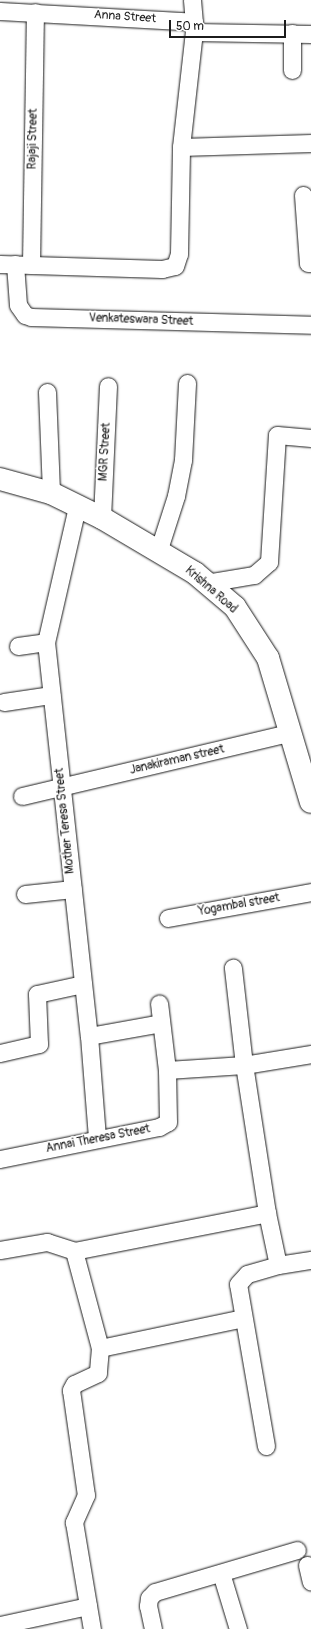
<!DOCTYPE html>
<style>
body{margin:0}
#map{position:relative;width:311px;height:1629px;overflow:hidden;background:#fff;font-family:Pangolin,sans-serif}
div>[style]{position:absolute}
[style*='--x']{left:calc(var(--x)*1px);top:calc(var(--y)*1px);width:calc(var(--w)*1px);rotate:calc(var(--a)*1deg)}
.roads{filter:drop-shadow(0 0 1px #1c1c1c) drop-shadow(0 0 1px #1c1c1c)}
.street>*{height:17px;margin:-8.5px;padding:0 8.5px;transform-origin:8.5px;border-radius:8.5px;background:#fff}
.secondary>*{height:22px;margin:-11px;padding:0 11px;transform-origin:11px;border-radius:11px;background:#fff}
span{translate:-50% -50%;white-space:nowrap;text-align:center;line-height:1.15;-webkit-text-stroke:3px #fff;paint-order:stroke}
.street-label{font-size:12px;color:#1c1c1c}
.scale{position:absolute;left:169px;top:20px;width:117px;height:18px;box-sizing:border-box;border:2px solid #1c1c1c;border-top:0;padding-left:5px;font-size:12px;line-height:14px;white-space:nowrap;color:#1c1c1c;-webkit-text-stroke:3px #fff;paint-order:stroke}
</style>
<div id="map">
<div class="roads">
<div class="street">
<i style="--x:192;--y:0;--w:22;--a:85"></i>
<i style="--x:0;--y:11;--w:194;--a:3.2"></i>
<i style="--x:194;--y:22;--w:10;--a:90"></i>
<i style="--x:194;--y:32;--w:117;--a:1"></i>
<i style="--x:292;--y:70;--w:37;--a:-90"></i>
<i style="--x:181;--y:147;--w:130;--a:-1.8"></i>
<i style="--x:303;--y:195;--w:68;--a:85.8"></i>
<i style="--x:308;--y:263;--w:3;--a:0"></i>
<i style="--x:0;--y:264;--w:162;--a:1.8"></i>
<i style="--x:162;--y:269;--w:13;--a:-13"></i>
<i style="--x:175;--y:266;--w:13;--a:-72"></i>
<i style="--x:179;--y:254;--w:107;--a:-88.9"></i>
<i style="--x:181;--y:147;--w:116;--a:-83.6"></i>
<i style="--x:15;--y:264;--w:41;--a:85.8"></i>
<i style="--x:18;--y:305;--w:12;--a:55"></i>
<i style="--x:25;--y:315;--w:6;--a:18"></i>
<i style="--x:31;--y:317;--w:280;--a:1.6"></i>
<i style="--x:31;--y:265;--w:253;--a:-89.1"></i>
<i style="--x:47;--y:392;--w:101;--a:87.7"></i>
<i style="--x:77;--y:507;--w:139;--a:102.9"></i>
<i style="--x:46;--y:642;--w:396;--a:83.8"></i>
<i style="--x:89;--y:1036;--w:101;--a:85.5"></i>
<i style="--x:102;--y:518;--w:132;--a:-87.4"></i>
<i style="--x:159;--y:549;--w:56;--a:-72.2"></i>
<i style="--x:176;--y:496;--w:37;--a:-79"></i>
<i style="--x:183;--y:460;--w:77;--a:-87"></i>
<i style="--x:206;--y:583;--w:49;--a:-9.5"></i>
<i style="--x:254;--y:575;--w:20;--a:-41"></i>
<i style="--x:269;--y:562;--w:127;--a:-86.4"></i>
<i style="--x:277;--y:435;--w:34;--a:5"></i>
<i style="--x:18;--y:646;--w:28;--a:-8"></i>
<i style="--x:4;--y:702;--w:48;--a:-8.5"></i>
<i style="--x:22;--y:796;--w:277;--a:-13.3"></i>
<i style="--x:25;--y:894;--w:48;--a:-5.9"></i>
<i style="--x:168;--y:918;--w:145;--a:-10.3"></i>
<i style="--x:89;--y:1036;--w:73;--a:-10.2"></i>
<i style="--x:0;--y:1053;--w:40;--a:-13"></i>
<i style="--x:39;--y:1044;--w:50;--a:-92.3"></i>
<i style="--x:37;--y:994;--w:47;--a:-12.3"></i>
<i style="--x:167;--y:1070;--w:77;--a:-3.7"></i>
<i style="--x:244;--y:1065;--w:98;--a:-96.5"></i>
<i style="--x:0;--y:1159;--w:162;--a:-11.4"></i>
<i style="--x:159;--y:1127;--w:10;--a:-29"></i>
<i style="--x:168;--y:1122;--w:52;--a:-91.1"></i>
<i style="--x:167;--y:1070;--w:67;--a:-96.8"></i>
<i style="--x:267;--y:1213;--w:53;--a:78.1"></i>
<i style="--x:278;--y:1265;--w:33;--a:-9"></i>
<i style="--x:0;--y:1250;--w:48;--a:-9.7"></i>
<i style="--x:47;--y:1242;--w:28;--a:18"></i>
<i style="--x:74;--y:1251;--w:197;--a:-11.1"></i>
<i style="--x:267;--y:1213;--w:150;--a:-98.8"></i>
<i style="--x:244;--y:1065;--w:68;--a:-9.3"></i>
<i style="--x:74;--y:1251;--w:100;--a:75"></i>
<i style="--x:100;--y:1348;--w:25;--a:95"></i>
<i style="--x:98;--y:1373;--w:26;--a:155"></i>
<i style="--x:74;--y:1384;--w:7;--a:117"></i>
<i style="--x:71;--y:1390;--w:106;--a:81.9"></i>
<i style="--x:86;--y:1495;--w:30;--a:114"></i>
<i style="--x:74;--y:1522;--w:109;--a:80.5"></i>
<i style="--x:100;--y:1348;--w:146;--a:-11.8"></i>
<i style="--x:266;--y:1446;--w:164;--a:-99.8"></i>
<i style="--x:238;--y:1284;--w:13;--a:-48"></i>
<i style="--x:247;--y:1274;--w:32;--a:-16"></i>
<i style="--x:307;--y:1565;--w:17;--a:77"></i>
<i style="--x:221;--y:1573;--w:59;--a:73.1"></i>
<i style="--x:0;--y:1625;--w:90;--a:-12.2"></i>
<i style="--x:153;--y:1629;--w:24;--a:-102"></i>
<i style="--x:148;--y:1606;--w:8;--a:-83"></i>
<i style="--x:149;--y:1598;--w:8;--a:-45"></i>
<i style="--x:155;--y:1592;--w:148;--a:-16.5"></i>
</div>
<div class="secondary">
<i style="--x:0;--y:479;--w:53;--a:15.4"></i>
<i style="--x:51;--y:493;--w:57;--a:26.1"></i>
<i style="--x:102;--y:518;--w:108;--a:30.6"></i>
<i style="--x:195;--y:573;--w:52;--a:40.4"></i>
<i style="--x:235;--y:607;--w:61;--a:57.1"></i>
<i style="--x:268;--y:658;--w:150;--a:73.4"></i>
</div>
</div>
<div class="street-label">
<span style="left:125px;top:17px;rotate:4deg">Anna Street</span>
<span style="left:33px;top:139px;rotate:-89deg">Rajaji Street</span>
<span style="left:141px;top:320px;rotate:2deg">Venkateswara Street</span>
<span style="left:105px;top:452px;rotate:-87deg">MGR Street</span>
<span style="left:211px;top:590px;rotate:41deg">Krishna Road</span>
<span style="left:177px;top:760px;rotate:-13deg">Janakiraman street</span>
<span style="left:65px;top:821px;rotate:-96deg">Mother Teresa Street</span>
<span style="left:239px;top:905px;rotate:-10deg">Yogambal street</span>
<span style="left:98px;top:1139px;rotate:-11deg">Annai Theresa Street</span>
</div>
<div class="scale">50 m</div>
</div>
